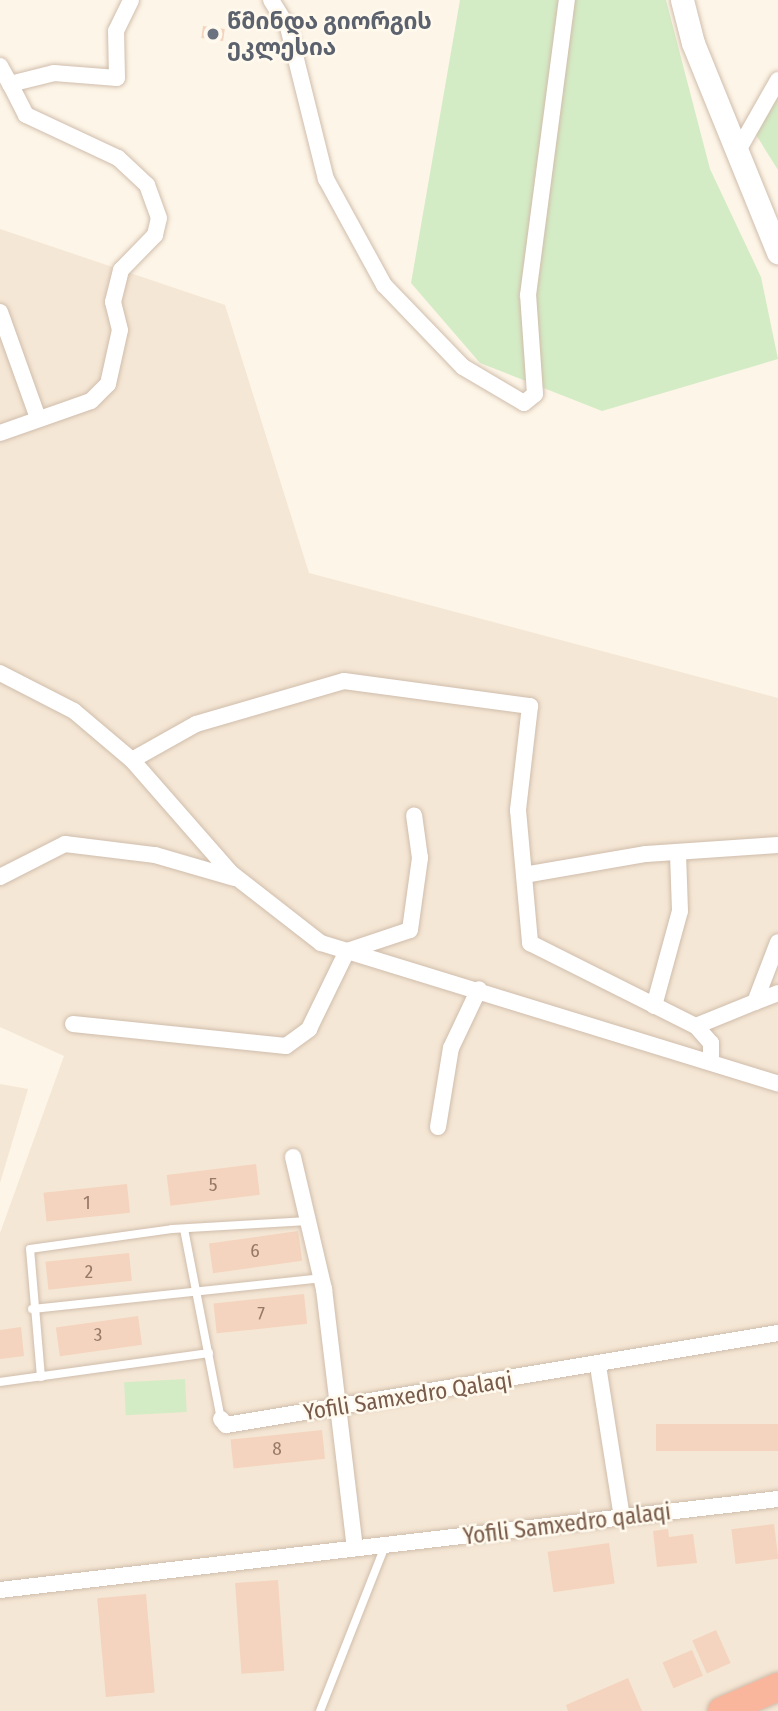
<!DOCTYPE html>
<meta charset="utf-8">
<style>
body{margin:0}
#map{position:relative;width:778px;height:1711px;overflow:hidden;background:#fdf5e7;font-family:"Fira Sans Condensed","Noto Sans Georgian",sans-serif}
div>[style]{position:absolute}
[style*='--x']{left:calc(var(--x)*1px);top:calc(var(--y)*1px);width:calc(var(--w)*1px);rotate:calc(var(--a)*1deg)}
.residential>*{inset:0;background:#f5e7d5}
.green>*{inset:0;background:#d4ecc5;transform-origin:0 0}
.building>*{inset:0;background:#f4d4be;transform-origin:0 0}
.roads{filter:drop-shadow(0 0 2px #d0bdac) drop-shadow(0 0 2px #d0bdac)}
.lane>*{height:8px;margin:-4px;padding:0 4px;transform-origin:4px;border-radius:4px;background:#fff}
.street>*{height:16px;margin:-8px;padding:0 8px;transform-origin:8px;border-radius:8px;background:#fff}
.secondary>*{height:23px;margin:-11.5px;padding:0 11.5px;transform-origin:11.5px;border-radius:11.5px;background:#fff}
.highway>*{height:28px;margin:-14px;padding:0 14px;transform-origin:14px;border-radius:14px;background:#f9b69d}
.dots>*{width:19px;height:19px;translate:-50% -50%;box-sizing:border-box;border:4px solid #fff9ee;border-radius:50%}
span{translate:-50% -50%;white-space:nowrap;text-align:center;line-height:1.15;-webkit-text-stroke:5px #fff9ee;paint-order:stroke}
.number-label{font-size:19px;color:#977967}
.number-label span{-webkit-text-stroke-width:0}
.worship-label{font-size:23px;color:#5b616d;font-weight:700}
.left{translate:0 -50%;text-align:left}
.street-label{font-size:23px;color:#785b4a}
</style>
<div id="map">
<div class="residential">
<i style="clip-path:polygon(0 229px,225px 305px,309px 573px,778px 698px,778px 1711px,0 1711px,0 1233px,64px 1056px,0 1027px)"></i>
<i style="clip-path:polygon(0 1084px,28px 1089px,0 1183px)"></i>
</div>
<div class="green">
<i style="clip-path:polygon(460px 0,666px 0,710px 169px,761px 277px,778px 359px,602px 411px,480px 363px,411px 283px)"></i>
<i style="clip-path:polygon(778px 92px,778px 170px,753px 130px)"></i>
<i style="left:185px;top:1379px;width:33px;height:61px;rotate:87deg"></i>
</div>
<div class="building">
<i style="left:203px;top:26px;width:22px;height:12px;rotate:8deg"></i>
<i style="left:256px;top:1164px;width:31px;height:90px;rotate:83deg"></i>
<i style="left:127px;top:1184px;width:29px;height:84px;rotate:84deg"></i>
<i style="left:298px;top:1231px;width:30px;height:90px;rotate:82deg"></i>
<i style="left:129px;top:1253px;width:28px;height:84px;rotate:84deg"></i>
<i style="left:304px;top:1294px;width:30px;height:91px;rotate:84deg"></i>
<i style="left:138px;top:1316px;width:29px;height:83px;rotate:82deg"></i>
<i style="clip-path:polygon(21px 1327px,24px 1356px,0 1359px,0 1330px)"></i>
<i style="left:778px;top:1424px;width:27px;height:122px;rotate:90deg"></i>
<i style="left:322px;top:1430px;width:29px;height:92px;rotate:84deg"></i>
<i style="left:774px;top:1524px;width:35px;height:43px;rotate:83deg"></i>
<i style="clip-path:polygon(668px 1529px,669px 1537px,693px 1534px,697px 1563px,657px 1567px,653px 1531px)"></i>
<i style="left:609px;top:1543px;width:41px;height:62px;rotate:82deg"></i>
<i style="left:278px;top:1580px;width:91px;height:43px;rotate:86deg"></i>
<i style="left:146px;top:1594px;width:99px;height:49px;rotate:85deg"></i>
<i style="left:716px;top:1630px;width:36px;height:26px;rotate:66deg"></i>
<i style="left:692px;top:1650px;width:28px;height:32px;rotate:67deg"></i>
<i style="clip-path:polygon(628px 1678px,642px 1711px,568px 1711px,566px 1705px)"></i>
</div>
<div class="roads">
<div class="lane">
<i style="--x:184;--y:1229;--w:194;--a:79"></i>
<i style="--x:32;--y:1309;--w:291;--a:-6.1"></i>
<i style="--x:41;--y:1377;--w:128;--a:-94.9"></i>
<i style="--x:30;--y:1249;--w:143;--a:-8"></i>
<i style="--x:172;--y:1229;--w:136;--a:-3.4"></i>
<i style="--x:0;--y:1382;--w:211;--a:-7.9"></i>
<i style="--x:320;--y:1711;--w:177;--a:-68.5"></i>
</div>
<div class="street">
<i style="--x:271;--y:0;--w:32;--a:58"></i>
<i style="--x:288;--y:27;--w:157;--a:76"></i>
<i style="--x:326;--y:179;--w:121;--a:61.3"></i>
<i style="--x:384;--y:285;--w:114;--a:46.1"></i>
<i style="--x:463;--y:367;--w:71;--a:30.5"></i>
<i style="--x:524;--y:403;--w:14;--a:-39"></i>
<i style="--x:535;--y:394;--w:99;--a:-94"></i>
<i style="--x:528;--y:295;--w:298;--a:-82.5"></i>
<i style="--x:0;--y:66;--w:21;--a:61"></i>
<i style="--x:736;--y:154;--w:85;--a:-60.4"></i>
<i style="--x:0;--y:312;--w:113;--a:70.3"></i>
<i style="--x:0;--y:433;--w:96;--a:-19.4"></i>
<i style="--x:91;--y:401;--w:24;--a:-45"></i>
<i style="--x:108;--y:384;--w:55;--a:-77.5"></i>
<i style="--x:120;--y:330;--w:29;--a:-104"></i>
<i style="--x:113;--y:302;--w:33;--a:-76"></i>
<i style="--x:121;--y:270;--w:49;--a:-45.8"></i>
<i style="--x:155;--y:235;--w:17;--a:-77"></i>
<i style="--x:159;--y:218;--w:35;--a:-110"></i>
<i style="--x:147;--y:185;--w:40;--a:-137"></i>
<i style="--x:118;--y:158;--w:102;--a:-154.9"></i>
<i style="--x:26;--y:115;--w:35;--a:-117"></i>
<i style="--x:10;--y:84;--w:45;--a:-14"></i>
<i style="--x:54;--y:73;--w:63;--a:4.5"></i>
<i style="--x:117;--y:78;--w:47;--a:-91.2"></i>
<i style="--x:116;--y:31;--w:34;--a:-64"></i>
<i style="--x:0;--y:673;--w:83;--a:27.2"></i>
<i style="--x:74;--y:711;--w:76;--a:40.2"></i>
<i style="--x:132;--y:760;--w:150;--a:48.8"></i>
<i style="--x:231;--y:873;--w:114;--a:37.9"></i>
<i style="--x:321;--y:943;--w:478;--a:17.1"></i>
<i style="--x:132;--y:760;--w:73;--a:-29.4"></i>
<i style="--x:196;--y:724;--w:154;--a:-16.2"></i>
<i style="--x:344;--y:681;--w:188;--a:7.7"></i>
<i style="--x:530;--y:706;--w:105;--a:96.6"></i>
<i style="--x:518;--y:810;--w:134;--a:84.8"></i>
<i style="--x:530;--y:943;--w:186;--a:26.6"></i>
<i style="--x:696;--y:1026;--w:23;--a:49"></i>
<i style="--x:711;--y:1043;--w:18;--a:90"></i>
<i style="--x:524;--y:875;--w:124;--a:-9.8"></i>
<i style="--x:646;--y:854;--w:132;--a:-3.9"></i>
<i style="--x:0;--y:877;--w:73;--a:-26.9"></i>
<i style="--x:65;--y:844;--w:91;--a:7"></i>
<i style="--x:155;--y:855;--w:82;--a:16.2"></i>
<i style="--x:755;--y:1002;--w:25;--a:-21"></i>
<i style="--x:654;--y:1006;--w:98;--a:-74.7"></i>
<i style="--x:680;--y:911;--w:58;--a:-92"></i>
<i style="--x:73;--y:1024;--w:214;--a:5.9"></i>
<i style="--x:286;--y:1046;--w:29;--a:-36"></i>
<i style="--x:309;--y:1029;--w:87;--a:-64"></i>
<i style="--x:347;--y:951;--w:66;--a:-18.4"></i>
<i style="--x:410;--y:930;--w:73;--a:-82.1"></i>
<i style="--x:420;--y:858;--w:43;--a:-97.9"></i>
<i style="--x:696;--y:1026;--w:64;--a:-22.1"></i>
<i style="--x:755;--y:1002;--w:64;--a:-69"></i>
<i style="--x:438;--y:1127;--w:80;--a:-80.7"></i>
<i style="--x:451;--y:1048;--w:65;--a:-64.6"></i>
<i style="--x:293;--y:1157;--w:136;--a:76.8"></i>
<i style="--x:324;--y:1289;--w:261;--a:83.2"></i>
<i style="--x:598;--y:1366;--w:153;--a:81"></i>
<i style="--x:221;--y:1419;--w:8;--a:50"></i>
<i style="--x:226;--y:1425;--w:560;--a:-9.46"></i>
<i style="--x:0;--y:1590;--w:783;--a:-6.67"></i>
</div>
<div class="secondary">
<i style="--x:682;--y:0;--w:44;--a:75.7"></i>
<i style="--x:693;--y:43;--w:226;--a:67.9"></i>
</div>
<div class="highway">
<i style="--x:722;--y:1711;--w:61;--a:-23.2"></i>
</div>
</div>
<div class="dots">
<i style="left:213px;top:34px;background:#6b7280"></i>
</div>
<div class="number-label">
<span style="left:213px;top:1185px">5</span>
<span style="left:87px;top:1203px">1</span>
<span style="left:255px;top:1251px">6</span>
<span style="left:89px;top:1272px">2</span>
<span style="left:261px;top:1314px">7</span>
<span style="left:98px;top:1335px">3</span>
<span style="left:277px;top:1449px">8</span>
</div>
<div class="worship-label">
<span class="left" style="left:227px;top:34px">წმინდა გიორგის<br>ეკლესია</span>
</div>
<div class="street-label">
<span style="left:408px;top:1396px;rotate:-9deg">Yofili Samxedro Qalaqi</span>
<span style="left:567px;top:1524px;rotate:-7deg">Yofili Samxedro qalaqi</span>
</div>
</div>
